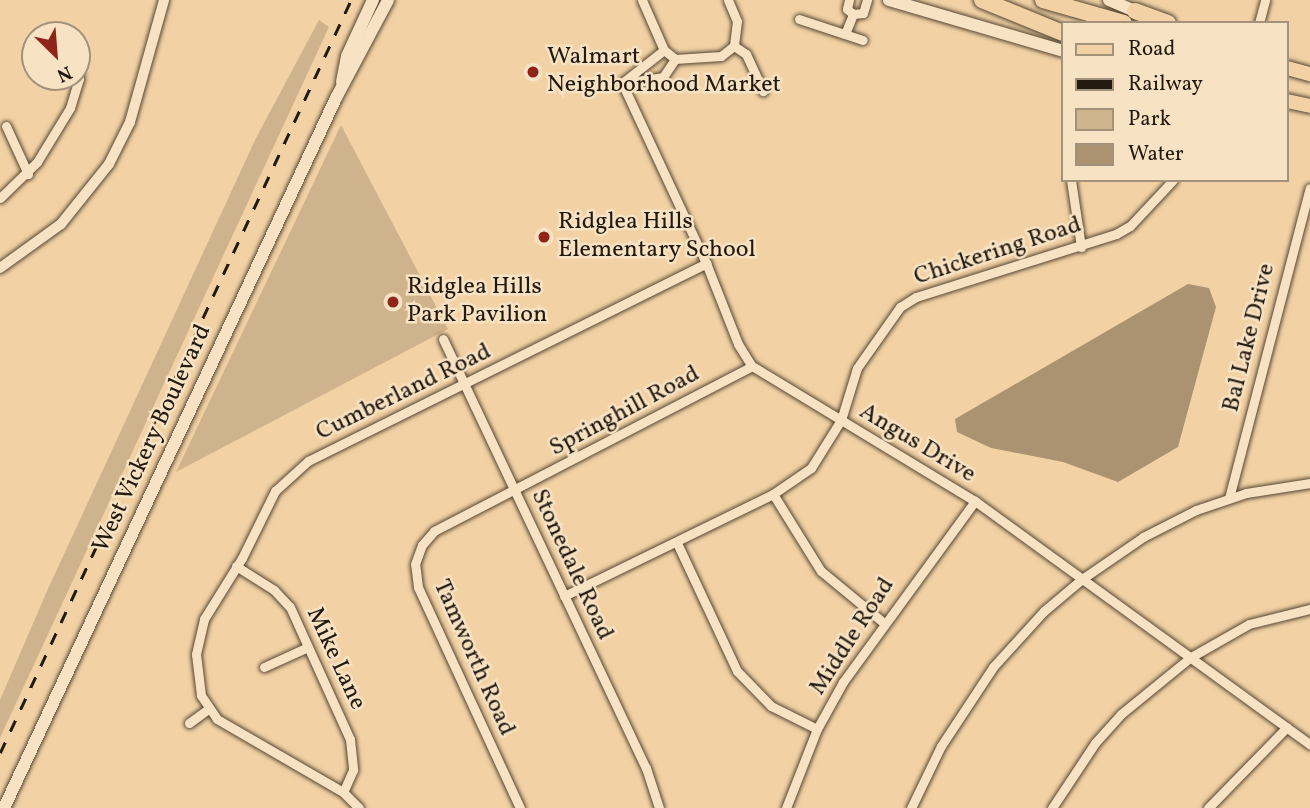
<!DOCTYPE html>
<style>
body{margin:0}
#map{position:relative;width:1310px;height:808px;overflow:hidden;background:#f2d2a5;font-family:Vollkorn,serif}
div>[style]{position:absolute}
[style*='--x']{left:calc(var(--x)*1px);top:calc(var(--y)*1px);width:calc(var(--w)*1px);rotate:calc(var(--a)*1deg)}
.green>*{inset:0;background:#cfb38c}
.water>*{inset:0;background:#ab9372}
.roads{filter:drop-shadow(0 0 2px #564734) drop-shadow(0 0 2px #564734)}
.minor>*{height:9px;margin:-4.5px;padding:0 4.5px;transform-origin:4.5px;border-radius:4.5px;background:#f7e2c4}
.tertiary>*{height:10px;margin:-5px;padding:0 5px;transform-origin:5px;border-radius:5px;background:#f7e2c4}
.secondary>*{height:12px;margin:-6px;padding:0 6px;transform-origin:6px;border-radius:6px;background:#f7e2c4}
.primary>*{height:14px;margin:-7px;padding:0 7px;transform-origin:7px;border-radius:7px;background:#f2d2a5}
.motorway>*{height:16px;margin:-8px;padding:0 8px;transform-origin:8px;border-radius:8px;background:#f2d2a5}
.rail>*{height:2.5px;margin-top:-1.25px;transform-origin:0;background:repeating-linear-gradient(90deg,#22190f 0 12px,transparent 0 24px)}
.dots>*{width:19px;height:19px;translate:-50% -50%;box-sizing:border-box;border:4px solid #f7e2c4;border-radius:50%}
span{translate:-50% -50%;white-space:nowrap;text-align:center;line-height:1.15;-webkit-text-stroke:5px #f7e2c4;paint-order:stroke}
.poi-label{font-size:24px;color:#22190f}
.left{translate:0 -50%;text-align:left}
.street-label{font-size:24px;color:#22190f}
.legend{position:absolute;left:1061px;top:21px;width:228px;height:161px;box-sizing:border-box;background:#f7e2c4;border:2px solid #a2927c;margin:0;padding:9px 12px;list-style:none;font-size:21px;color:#22190f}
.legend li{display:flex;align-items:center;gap:14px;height:35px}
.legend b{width:35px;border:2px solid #a2927c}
.north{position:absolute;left:21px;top:21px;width:70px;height:70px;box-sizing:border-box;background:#f7e2c4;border:2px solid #a2927c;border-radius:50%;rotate:155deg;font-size:19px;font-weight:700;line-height:28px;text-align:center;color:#22190f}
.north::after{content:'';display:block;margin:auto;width:24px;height:32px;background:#8f2418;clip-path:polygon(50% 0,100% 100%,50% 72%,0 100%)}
</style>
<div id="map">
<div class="green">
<i style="clip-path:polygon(319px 20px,329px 27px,0 738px,0 700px,47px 591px,256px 138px)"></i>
<i style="clip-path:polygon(341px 125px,448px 329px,176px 472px)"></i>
</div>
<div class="water">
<i style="clip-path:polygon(1188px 284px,1209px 288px,1216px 307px,1178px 447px,1118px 482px,1063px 462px,991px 448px,957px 432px,955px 419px)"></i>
</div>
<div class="roads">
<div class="minor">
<i style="--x:642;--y:0;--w:55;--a:66.3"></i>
<i style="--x:664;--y:50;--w:14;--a:39"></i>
<i style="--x:675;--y:59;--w:46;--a:-3.7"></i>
<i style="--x:721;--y:56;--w:16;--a:-38"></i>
<i style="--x:728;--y:0;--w:23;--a:67"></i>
<i style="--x:737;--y:21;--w:25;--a:97"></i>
<i style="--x:849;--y:0;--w:9;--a:103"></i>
<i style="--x:847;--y:9;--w:8;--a:40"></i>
<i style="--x:853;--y:14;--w:10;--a:-6"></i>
<i style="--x:863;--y:13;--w:14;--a:-73"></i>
<i style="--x:799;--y:19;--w:67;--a:18.2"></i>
<i style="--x:1259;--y:23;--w:24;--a:-75"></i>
<i style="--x:845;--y:34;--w:22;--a:-68"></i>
<i style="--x:734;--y:46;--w:14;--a:34"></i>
<i style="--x:746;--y:54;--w:41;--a:65.3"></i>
<i style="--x:664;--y:50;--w:53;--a:141.8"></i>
<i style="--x:622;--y:83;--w:41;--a:-8.3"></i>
<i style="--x:663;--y:77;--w:22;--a:-56"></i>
<i style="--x:622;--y:83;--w:199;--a:65"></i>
<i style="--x:706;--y:263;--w:87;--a:68.4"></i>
<i style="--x:738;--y:344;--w:26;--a:58"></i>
<i style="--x:752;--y:366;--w:261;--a:31.2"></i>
<i style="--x:975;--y:501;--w:414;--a:36"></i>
<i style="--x:6;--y:126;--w:53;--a:65.4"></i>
<i style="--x:1071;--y:180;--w:68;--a:81.5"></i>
<i style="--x:0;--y:198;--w:52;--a:-44.2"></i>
<i style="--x:37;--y:162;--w:63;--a:-58.6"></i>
<i style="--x:70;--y:108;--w:30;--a:-73"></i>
<i style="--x:79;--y:79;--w:20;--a:-96"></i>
<i style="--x:443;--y:339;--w:475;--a:64.7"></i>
<i style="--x:646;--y:768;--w:42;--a:72"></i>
<i style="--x:773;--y:494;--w:91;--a:58.1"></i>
<i style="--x:821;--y:571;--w:82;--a:39.5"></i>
<i style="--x:1229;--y:498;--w:320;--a:-75.4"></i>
<i style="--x:677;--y:543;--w:141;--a:64.9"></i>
<i style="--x:737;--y:671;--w:49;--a:45.8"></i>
<i style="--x:771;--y:706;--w:51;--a:26.6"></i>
<i style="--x:236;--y:566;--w:45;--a:32.3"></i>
<i style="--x:274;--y:590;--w:23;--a:47"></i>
<i style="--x:290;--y:607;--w:145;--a:65.6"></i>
<i style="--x:350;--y:739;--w:31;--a:84"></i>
<i style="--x:353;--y:770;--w:24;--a:114"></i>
<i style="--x:564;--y:596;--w:233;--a:-26"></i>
<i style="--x:773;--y:494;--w:46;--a:-34.4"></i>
<i style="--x:811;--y:468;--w:57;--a:-58"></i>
<i style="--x:841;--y:420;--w:54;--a:-72.9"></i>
<i style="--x:857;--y:368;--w:75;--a:-54.8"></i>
<i style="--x:900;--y:307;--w:19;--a:-32"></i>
<i style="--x:916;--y:297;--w:210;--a:-17.5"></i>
<i style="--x:1116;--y:234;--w:16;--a:-30"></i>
<i style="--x:1130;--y:226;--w:63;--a:-46.9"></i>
<i style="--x:264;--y:667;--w:48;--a:-24.4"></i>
<i style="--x:189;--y:723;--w:24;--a:-36"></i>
<i style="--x:359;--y:808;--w:23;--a:-135"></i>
<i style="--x:343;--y:792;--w:146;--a:-149.9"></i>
<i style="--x:217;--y:719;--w:29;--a:-124"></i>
<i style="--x:201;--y:695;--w:41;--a:-97"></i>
<i style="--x:196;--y:654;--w:36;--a:-77"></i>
<i style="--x:204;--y:619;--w:72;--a:-58.1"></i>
<i style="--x:242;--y:558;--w:75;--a:-63.8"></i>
<i style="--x:275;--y:491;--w:45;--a:-42.3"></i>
<i style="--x:308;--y:461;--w:445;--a:-26.4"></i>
<i style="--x:520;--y:808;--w:243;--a:-114.8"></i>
<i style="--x:418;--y:587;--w:23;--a:-97"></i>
<i style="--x:415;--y:564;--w:20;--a:-70"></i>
<i style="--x:422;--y:545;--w:18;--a:-49"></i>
<i style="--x:434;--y:531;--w:358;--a:-27.4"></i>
<i style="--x:786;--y:808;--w:85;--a:-68.6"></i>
<i style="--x:817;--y:729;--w:54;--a:-61"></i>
<i style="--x:843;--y:682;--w:224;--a:-53.9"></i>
<i style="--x:911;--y:808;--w:69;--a:-64.2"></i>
<i style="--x:941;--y:746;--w:95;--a:-56.6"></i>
<i style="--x:993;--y:667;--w:76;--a:-47.7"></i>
<i style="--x:1044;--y:611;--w:50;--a:-40.1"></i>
<i style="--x:1082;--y:579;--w:74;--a:-34.5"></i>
<i style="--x:1143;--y:537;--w:59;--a:-27"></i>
<i style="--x:1196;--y:510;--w:53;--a:-18.8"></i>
<i style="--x:1246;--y:493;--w:65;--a:-8.9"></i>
<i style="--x:1052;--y:808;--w:78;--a:-56.5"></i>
<i style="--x:1095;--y:743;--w:39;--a:-48"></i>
<i style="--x:1121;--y:714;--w:90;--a:-39.2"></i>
<i style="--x:1191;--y:657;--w:67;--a:-29.6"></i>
<i style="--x:1249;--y:624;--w:63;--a:-13.8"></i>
<i style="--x:1208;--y:808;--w:113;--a:-45.7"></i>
</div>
<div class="tertiary">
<i style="--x:0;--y:268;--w:75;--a:-35.8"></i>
<i style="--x:61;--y:224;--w:77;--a:-51.3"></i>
<i style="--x:109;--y:164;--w:47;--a:-63.4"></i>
<i style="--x:130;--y:122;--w:127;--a:-74.4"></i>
</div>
<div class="secondary">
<i style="--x:889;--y:0;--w:181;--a:16.3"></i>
<i style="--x:1109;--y:0;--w:28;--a:23"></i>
<i style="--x:342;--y:82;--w:26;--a:-79"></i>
<i style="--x:347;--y:56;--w:62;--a:-65.1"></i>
<i style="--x:4;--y:808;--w:784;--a:-64.94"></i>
<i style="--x:336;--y:98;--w:111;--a:-62"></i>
</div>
<div class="primary">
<i style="--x:1287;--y:68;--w:24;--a:15"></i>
<i style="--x:1287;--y:101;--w:24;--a:12"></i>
</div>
<div class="motorway">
<i style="--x:982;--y:0;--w:87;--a:22.2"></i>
<i style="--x:1043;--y:0;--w:84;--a:15.9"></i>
<i style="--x:1135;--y:11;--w:35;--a:20"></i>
</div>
</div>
<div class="rail">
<i style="--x:0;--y:753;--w:831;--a:-65.01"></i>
</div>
<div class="dots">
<i style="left:533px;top:72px;background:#8f2418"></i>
<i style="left:544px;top:237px;background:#8f2418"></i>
<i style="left:393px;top:302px;background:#8f2418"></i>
</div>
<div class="poi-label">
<span class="left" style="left:547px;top:72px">Walmart<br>Neighborhood Market</span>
<span class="left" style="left:558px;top:237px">Ridglea Hills<br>Elementary School</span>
<span class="left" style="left:407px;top:302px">Ridglea Hills<br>Park Pavilion</span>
</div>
<div class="street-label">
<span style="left:998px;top:252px;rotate:-18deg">Chickering Road</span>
<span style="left:1250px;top:338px;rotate:-76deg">Bal Lake Drive</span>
<span style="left:404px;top:393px;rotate:-26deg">Cumberland Road</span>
<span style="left:625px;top:412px;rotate:-28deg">Springhill Road</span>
<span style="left:153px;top:439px;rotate:-65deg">West Vickery Boulevard</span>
<span style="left:917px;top:444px;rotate:31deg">Angus Drive</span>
<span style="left:571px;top:565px;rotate:65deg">Stonedale Road</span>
<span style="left:853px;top:637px;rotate:-57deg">Middle Road</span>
<span style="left:473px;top:658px;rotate:66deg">Tamworth Road</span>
<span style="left:335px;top:659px;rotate:65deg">Mike Lane</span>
</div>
<ul class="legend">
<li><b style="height:9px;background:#f2d2a5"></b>Road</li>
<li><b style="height:9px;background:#22190f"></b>Railway</li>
<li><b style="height:19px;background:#cfb38c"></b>Park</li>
<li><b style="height:19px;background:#ab9372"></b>Water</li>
</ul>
<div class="north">N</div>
</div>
